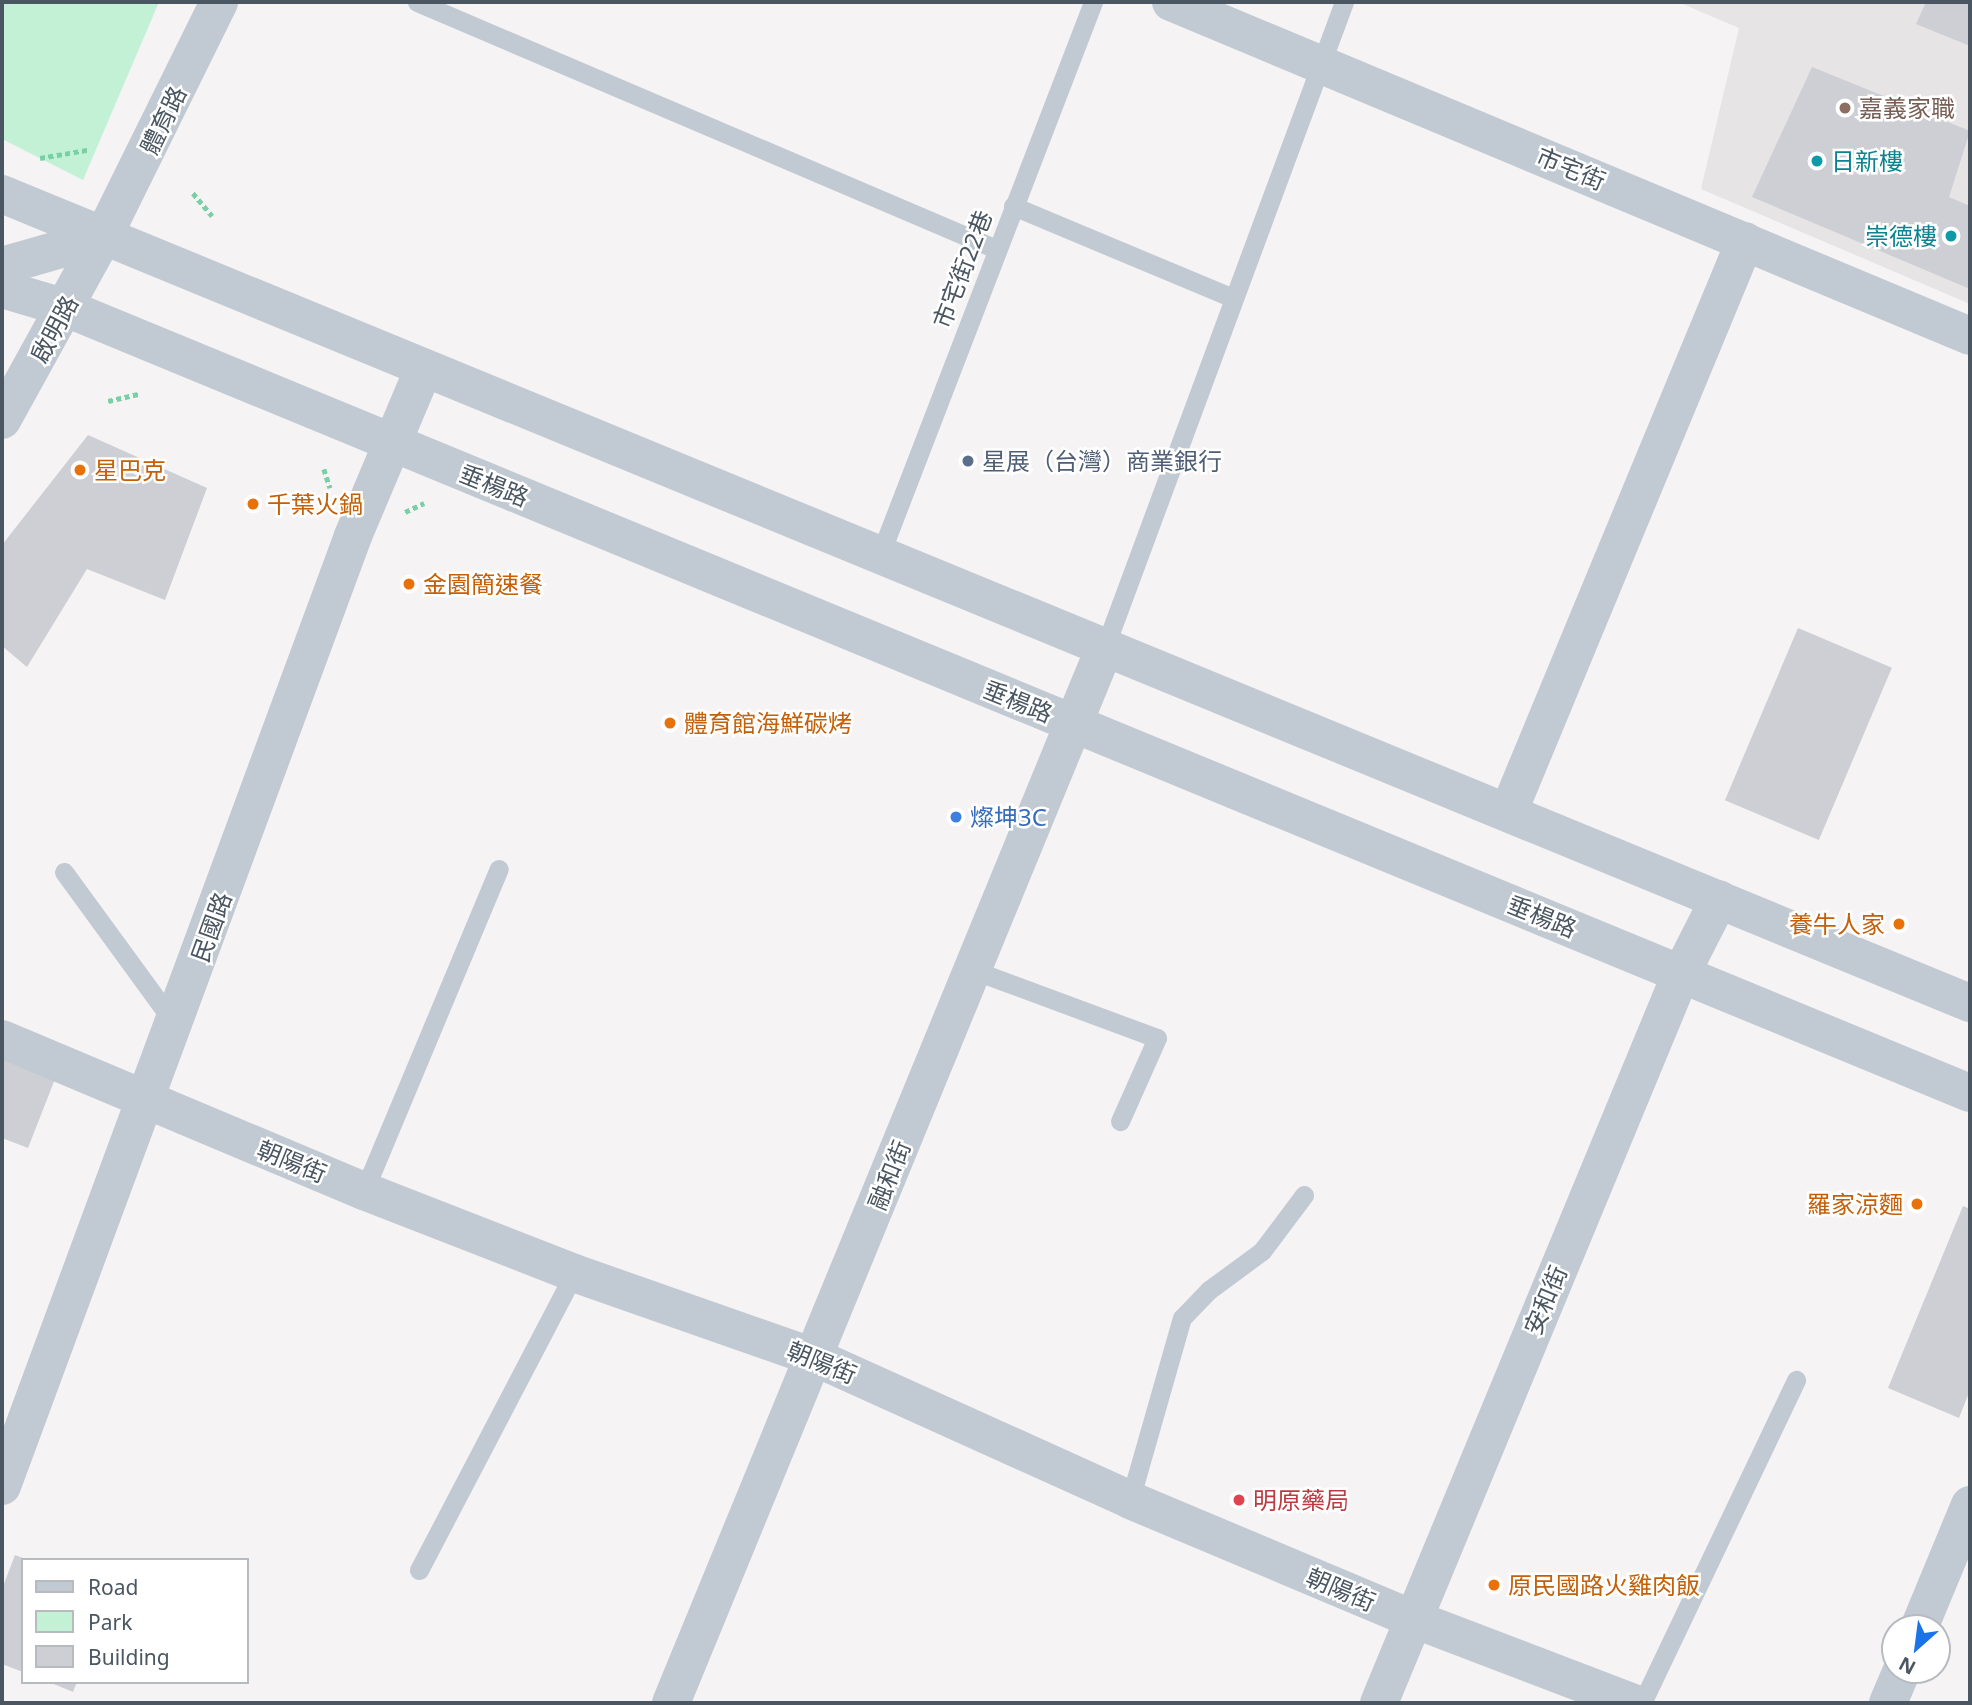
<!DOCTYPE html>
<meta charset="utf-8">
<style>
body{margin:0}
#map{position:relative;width:1972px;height:1705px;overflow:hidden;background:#f5f3f3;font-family:"Noto Sans","Noto Sans TC",sans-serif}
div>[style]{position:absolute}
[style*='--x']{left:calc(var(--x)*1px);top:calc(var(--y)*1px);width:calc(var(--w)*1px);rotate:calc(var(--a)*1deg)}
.education>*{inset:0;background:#e6e4e5}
.green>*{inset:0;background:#c3f1d5}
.building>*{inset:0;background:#cdcfd5;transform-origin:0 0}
.path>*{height:4.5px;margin-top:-2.25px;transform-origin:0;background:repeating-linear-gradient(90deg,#7ad0a6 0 5px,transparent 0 8.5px)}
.service>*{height:19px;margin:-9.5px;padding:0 9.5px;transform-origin:9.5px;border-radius:9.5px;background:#c1cad2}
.minor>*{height:38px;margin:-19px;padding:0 19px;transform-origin:19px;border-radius:19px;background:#c1cad2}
.tertiary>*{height:38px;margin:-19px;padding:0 19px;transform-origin:19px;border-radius:19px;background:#c1cad2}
.dots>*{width:19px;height:19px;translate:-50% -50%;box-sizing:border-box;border:4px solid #fff;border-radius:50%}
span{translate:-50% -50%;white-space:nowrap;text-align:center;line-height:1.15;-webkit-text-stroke:5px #fff;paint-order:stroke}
.education-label{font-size:24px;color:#785e54}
.left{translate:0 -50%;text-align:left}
.street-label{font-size:24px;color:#4a5661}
.culture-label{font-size:24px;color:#0d838f}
.right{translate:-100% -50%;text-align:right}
.service-label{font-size:24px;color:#4e5e75}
.food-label{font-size:24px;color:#c56008}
.shop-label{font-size:24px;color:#366cbe}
.health-label{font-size:24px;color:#be3a42}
.frame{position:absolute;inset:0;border:4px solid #4a5661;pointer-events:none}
.legend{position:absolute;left:21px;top:1558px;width:228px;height:126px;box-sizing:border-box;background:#fff;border:2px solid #b7bbc0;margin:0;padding:9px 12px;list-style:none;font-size:21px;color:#4a5661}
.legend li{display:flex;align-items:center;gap:14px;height:35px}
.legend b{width:35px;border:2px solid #b7bbc0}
.north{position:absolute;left:1881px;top:1614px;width:70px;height:70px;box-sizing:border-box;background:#fff;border:2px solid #b7bbc0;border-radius:50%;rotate:208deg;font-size:19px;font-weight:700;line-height:28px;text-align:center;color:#4a5661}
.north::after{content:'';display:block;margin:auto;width:24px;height:32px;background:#1a73e8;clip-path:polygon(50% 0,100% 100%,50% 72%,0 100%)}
</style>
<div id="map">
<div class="education">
<i style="clip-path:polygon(1678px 2px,1970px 2px,1970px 304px,1701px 189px,1739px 28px)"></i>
</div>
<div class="green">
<i style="clip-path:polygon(2px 2px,159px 2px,83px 180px,2px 139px)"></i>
</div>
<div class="building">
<i style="clip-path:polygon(1926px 2px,1970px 2px,1970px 46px,1916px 24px)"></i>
<i style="clip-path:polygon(1812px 67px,1970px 131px,1949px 197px,1970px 206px,1970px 289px,1752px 197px)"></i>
<i style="clip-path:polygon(88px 435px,207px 488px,165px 600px,87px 569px,27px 667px,2px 646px,2px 545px)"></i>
<i style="left:1798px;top:628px;width:102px;height:187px;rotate:23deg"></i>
<i style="clip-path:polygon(2px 1058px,55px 1079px,28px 1148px,2px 1138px)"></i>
<i style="clip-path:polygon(1963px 1206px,1970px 1209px,1970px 1390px,1959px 1418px,1888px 1388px)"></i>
<i style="clip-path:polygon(15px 1555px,23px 1558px,23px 1672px,2px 1664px,2px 1589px)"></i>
<i style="clip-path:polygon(49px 1682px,77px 1682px,73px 1692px)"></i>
</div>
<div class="path">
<i style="--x:40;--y:158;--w:48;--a:-9.7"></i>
<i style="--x:193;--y:193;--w:30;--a:50"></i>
<i style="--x:108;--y:401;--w:32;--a:-13"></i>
<i style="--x:324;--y:469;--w:20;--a:72"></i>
<i style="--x:405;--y:512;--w:21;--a:-25"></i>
</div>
<div class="service">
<i style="--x:417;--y:2;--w:629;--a:23.1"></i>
<i style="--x:1013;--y:206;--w:238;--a:22.7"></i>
<i style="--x:880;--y:555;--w:593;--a:-68.93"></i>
<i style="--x:1105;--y:647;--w:688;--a:-69.67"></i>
<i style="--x:64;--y:872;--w:188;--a:53.9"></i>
<i style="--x:973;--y:970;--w:196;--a:20.3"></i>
<i style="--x:1157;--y:1038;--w:91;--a:114"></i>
<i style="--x:364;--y:1191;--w:349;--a:-67.3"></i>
<i style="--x:1130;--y:1500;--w:189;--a:-74.1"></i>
<i style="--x:1182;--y:1318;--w:39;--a:-46"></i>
<i style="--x:1209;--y:1290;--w:66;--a:-36.3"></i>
<i style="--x:1262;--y:1251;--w:70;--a:-53.1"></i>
<i style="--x:419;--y:1570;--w:335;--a:-62.4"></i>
<i style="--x:1642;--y:1703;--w:358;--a:-64.5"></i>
</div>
<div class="minor">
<i style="--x:1171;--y:2;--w:866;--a:22.69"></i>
<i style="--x:2;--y:266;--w:105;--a:-16"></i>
<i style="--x:103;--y:237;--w:262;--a:-63.7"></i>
<i style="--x:1508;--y:813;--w:619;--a:-67.49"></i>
<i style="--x:2;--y:1039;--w:393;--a:22.8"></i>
<i style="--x:364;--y:1191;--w:225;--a:21.3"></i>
<i style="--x:574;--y:1273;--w:254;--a:19.3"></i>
<i style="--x:814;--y:1357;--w:347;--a:24.3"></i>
<i style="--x:1130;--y:1500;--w:305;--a:22.8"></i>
<i style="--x:1411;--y:1618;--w:239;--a:20.9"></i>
<i style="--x:2;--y:1486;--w:1013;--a:-69.72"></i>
<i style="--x:353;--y:536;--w:182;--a:-67.1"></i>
<i style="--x:1919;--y:1628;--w:133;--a:-67.5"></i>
<i style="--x:671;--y:1703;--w:1142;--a:-67.66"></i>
<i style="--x:1379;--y:1703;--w:789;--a:-67.5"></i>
<i style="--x:1681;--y:974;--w:84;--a:-63.1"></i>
<i style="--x:1888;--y:1703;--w:36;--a:-67"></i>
</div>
<div class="tertiary">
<i style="--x:2;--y:194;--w:2128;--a:22.35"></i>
<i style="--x:2;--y:289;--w:67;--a:16.5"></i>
<i style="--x:66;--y:308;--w:2059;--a:22.41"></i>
<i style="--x:2;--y:420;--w:209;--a:-61.1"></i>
</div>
<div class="dots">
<i style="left:1845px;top:108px;background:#8d6e63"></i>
<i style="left:1817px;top:161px;background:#0f9aa8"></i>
<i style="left:1951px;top:236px;background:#0f9aa8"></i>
<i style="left:968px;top:461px;background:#5c6f8a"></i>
<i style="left:80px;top:470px;background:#e8710a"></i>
<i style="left:253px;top:504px;background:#e8710a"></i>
<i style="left:409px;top:584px;background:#e8710a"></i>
<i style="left:670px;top:723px;background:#e8710a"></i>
<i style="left:956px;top:817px;background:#3f7fe0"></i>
<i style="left:1899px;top:924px;background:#e8710a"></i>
<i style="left:1917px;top:1204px;background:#e8710a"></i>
<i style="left:1239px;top:1500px;background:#e0444e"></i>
<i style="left:1494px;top:1585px;background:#e8710a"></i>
</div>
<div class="education-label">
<span class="left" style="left:1859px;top:108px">嘉義家職</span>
</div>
<div class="street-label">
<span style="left:163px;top:120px;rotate:-64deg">體育路</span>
<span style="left:1571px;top:168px;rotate:23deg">市宅街</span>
<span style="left:962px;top:269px;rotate:-69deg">市宅街22巷</span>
<span style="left:54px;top:329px;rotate:-62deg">啟明路</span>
<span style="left:494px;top:485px;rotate:22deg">垂楊路</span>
<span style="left:1018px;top:701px;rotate:22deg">垂楊路</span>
<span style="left:1542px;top:916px;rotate:22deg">垂楊路</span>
<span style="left:211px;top:927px;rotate:-70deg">民國路</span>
<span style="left:292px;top:1161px;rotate:22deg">朝陽街</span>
<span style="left:889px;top:1175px;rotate:-68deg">融和街</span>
<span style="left:1545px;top:1300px;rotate:-67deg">安和街</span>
<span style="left:822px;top:1362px;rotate:22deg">朝陽街</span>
<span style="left:1341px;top:1589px;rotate:23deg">朝陽街</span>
</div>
<div class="culture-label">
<span class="left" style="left:1831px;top:161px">日新樓</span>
<span class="right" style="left:1937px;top:236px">崇德樓</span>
</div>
<div class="service-label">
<span class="left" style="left:982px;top:461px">星展（台灣）商業銀行</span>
</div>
<div class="food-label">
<span class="left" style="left:94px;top:470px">星巴克</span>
<span class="left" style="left:267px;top:504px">千葉火鍋</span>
<span class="left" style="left:423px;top:584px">金園簡速餐</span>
<span class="left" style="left:684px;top:723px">體育館海鮮碳烤</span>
<span class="right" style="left:1885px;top:924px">養牛人家</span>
<span class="right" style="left:1903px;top:1204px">羅家涼麵</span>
<span class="left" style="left:1508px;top:1585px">原民國路火雞肉飯</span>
</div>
<div class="shop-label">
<span class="left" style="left:970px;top:817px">燦坤3C</span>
</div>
<div class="health-label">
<span class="left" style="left:1253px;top:1500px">明原藥局</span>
</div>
<div class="frame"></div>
<ul class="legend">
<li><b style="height:9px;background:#c1cad2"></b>Road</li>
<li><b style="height:19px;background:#c3f1d5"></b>Park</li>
<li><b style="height:19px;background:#cdcfd5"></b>Building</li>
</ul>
<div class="north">N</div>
</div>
